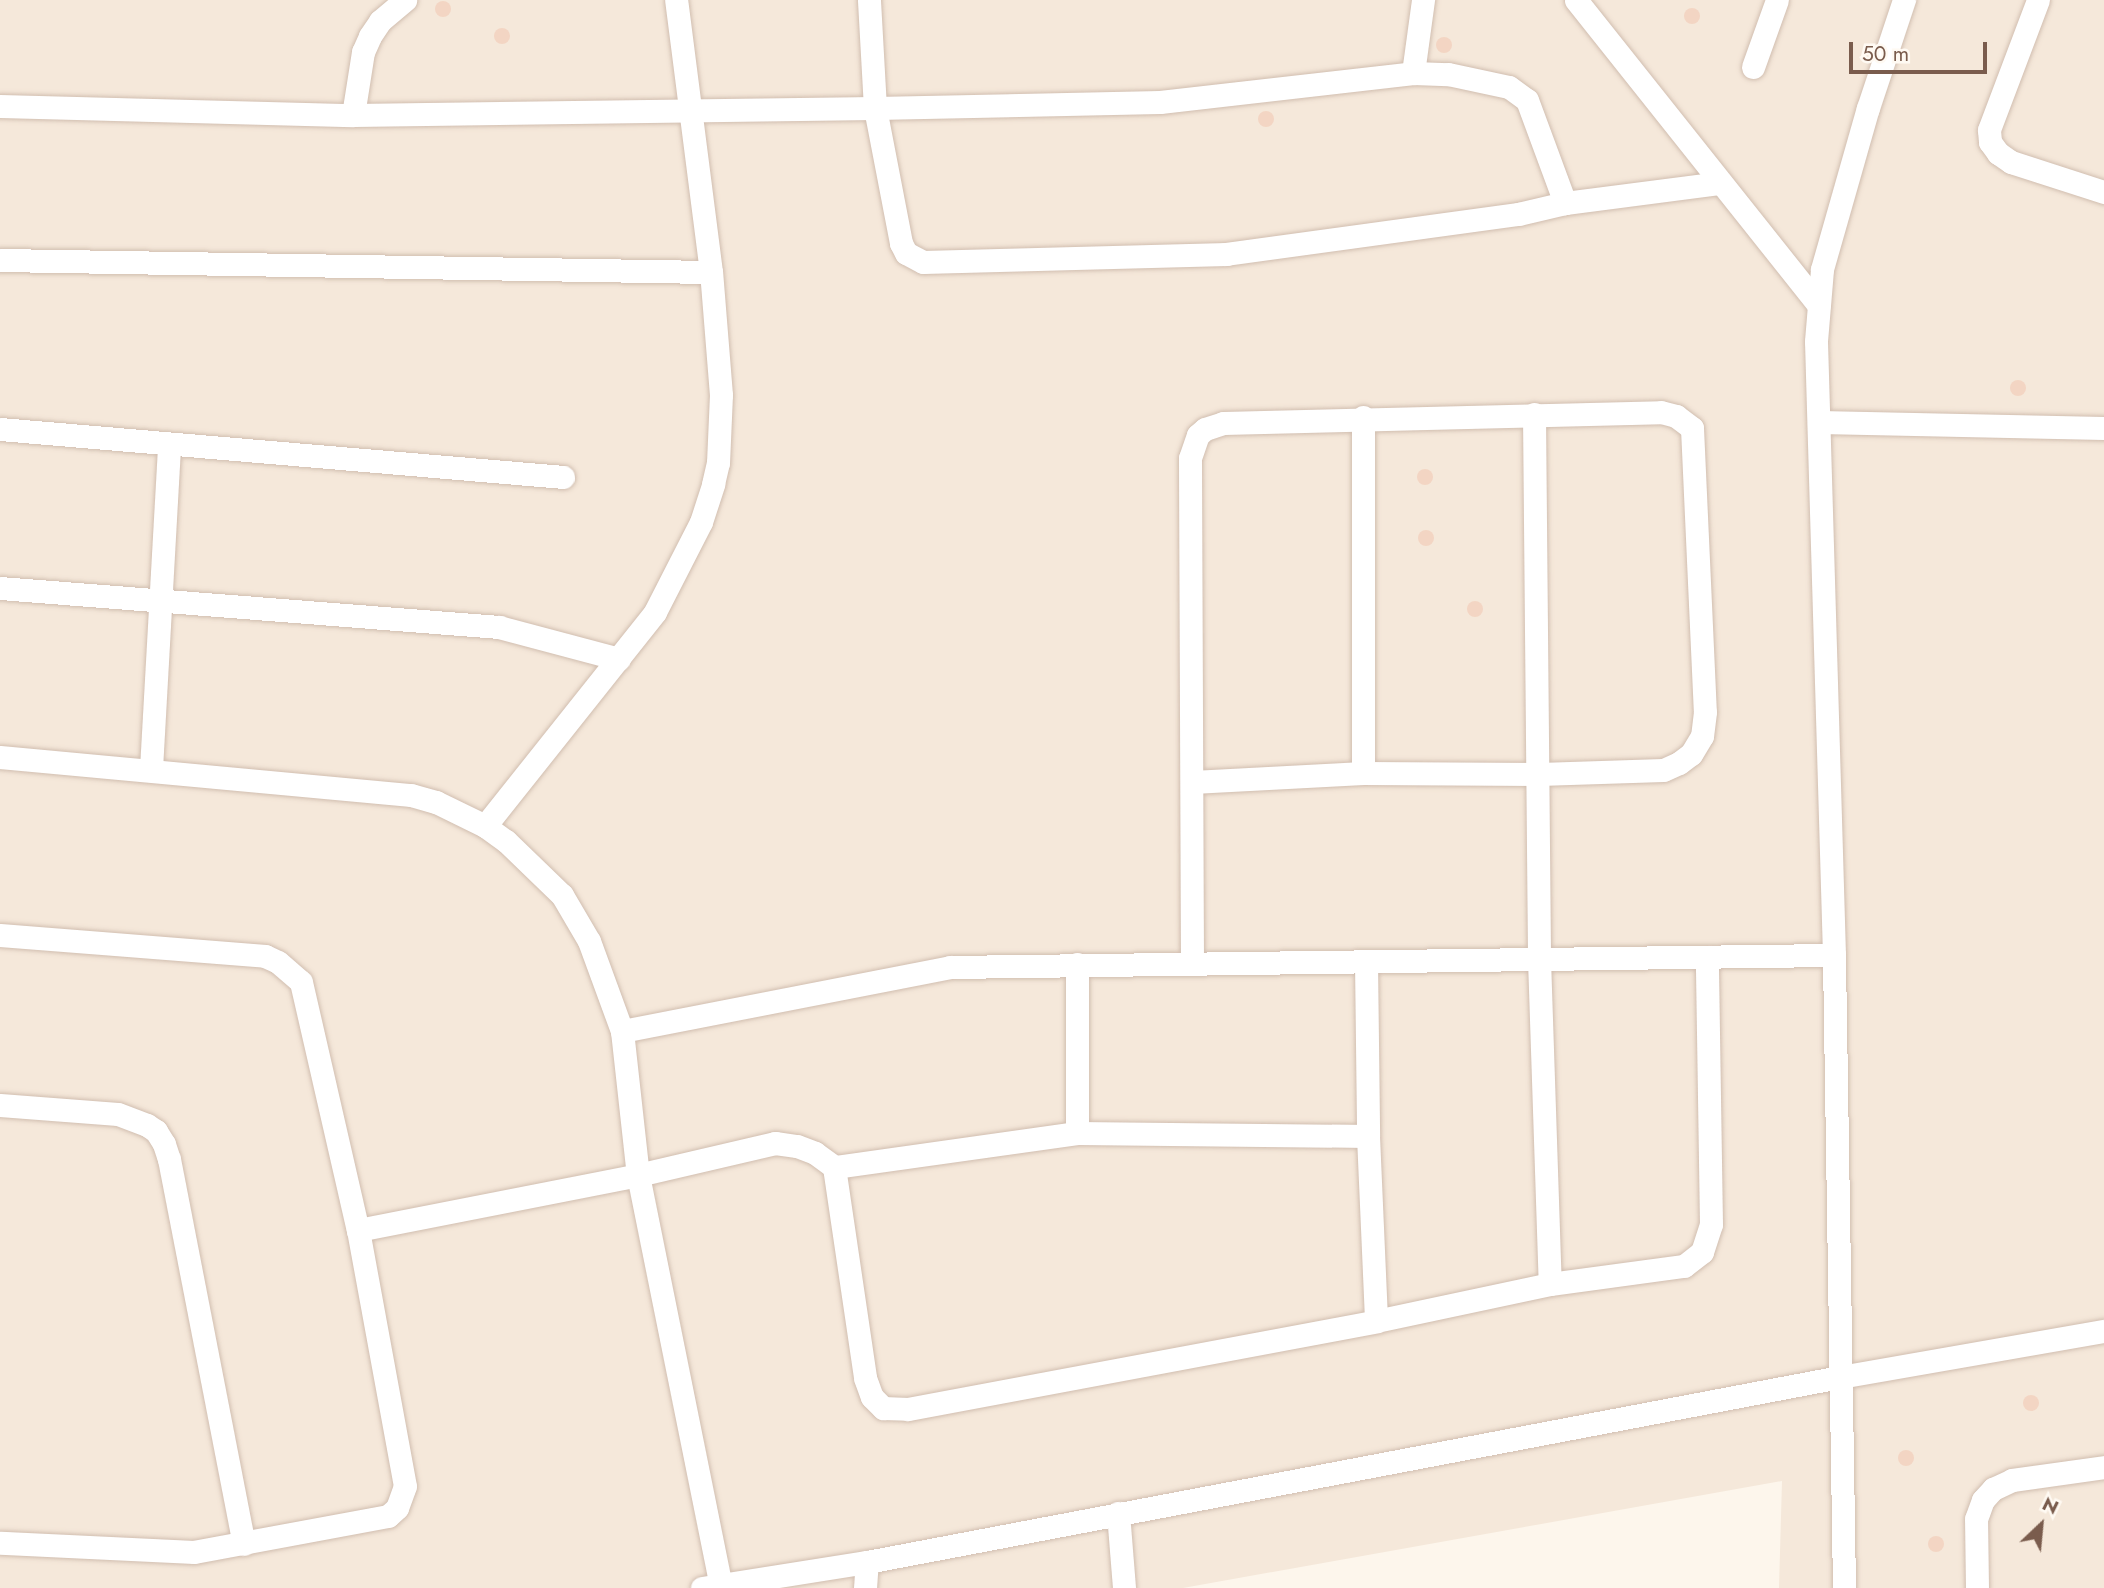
<!DOCTYPE html>
<style>
body{margin:0}
#map{position:relative;width:2104px;height:1588px;overflow:hidden;background:#fdf6ec;font-family:Jost,sans-serif}
div>[style]{position:absolute}
[style*='--x']{left:calc(var(--x)*1px);top:calc(var(--y)*1px);width:calc(var(--w)*1px);rotate:calc(var(--a)*1deg)}
.residential>*{inset:0;background:#f5e8da}
.building>*{inset:0;background:#f3d5c3}
.round{border-radius:50%}
.roads{filter:drop-shadow(0 0 2px #d1beb0) drop-shadow(0 0 2px #d1beb0)}
.minor>*{height:23px;margin:-11.5px;padding:0 11.5px;transform-origin:11.5px;border-radius:11.5px;background:#fff}
span{translate:-50% -50%;white-space:nowrap;text-align:center;line-height:1.15;-webkit-text-stroke:7px #fffaf3;paint-order:stroke}
.north{position:absolute;left:2006px;top:1490px;width:70px;height:70px;-webkit-text-stroke:5px #fffaf3;paint-order:stroke;rotate:26deg;font-size:19px;font-weight:700;line-height:28px;text-align:center;color:#7a5c4d}
.north::after{content:'';display:block;margin:auto;width:24px;height:32px;background:#7a5c4d;clip-path:polygon(50% 0,100% 100%,50% 72%,0 100%)}
.scale{position:absolute;left:1849px;top:42px;width:138px;height:32px;box-sizing:border-box;border:4px solid #7a5c4d;border-top:0;padding-left:9px;font-size:21px;line-height:24px;white-space:nowrap;color:#7a5c4d;-webkit-text-stroke:5px #fffaf3;paint-order:stroke}
</style>
<div id="map">
<div class="residential">
<i style="clip-path:polygon(0 0,2104px 0,2104px 1588px,1779px 1588px,1782px 1481px,1183px 1588px,0 1588px)"></i>
</div>
<div class="building">
<i class="round" style="left:435px;top:1px;width:16px;height:16px"></i>
<i class="round" style="left:1684px;top:8px;width:16px;height:16px"></i>
<i class="round" style="left:494px;top:28px;width:16px;height:16px"></i>
<i class="round" style="left:1436px;top:37px;width:16px;height:16px"></i>
<i class="round" style="left:1258px;top:111px;width:16px;height:16px"></i>
<i class="round" style="left:2010px;top:380px;width:16px;height:16px"></i>
<i class="round" style="left:1417px;top:469px;width:16px;height:16px"></i>
<i class="round" style="left:1418px;top:530px;width:16px;height:16px"></i>
<i class="round" style="left:1467px;top:601px;width:16px;height:16px"></i>
<i class="round" style="left:2023px;top:1395px;width:16px;height:16px"></i>
<i class="round" style="left:1898px;top:1450px;width:16px;height:16px"></i>
<i class="round" style="left:1928px;top:1536px;width:16px;height:16px"></i>
</div>
<div class="roads">
<div class="minor">
<i style="--x:1576;--y:0;--w:390;--a:51.5"></i>
<i style="--x:2038;--y:0;--w:139;--a:110.7"></i>
<i style="--x:1989;--y:130;--w:12;--a:85"></i>
<i style="--x:1990;--y:142;--w:14;--a:54"></i>
<i style="--x:1998;--y:153;--w:16;--a:35"></i>
<i style="--x:2011;--y:162;--w:98;--a:17.9"></i>
<i style="--x:1753;--y:67;--w:71;--a:-70.3"></i>
<i style="--x:1413;--y:73;--w:74;--a:-82.2"></i>
<i style="--x:0;--y:106;--w:353;--a:1.5"></i>
<i style="--x:353;--y:115;--w:522;--a:-0.77"></i>
<i style="--x:875;--y:108;--w:285;--a:-1.2"></i>
<i style="--x:1160;--y:102;--w:255;--a:-6.5"></i>
<i style="--x:1413;--y:73;--w:35;--a:2"></i>
<i style="--x:1448;--y:74;--w:62;--a:12"></i>
<i style="--x:1509;--y:87;--w:22;--a:36"></i>
<i style="--x:1527;--y:100;--w:110;--a:69.7"></i>
<i style="--x:1565;--y:203;--w:48;--a:166.8"></i>
<i style="--x:1518;--y:214;--w:294;--a:172.2"></i>
<i style="--x:1227;--y:254;--w:304;--a:178.5"></i>
<i style="--x:923;--y:262;--w:19;--a:-152"></i>
<i style="--x:906;--y:253;--w:11;--a:-117"></i>
<i style="--x:901;--y:243;--w:137;--a:-100.9"></i>
<i style="--x:875;--y:108;--w:108;--a:-93.2"></i>
<i style="--x:353;--y:115;--w:64;--a:-81"></i>
<i style="--x:363;--y:52;--w:17;--a:-66"></i>
<i style="--x:370;--y:36;--w:18;--a:-56"></i>
<i style="--x:380;--y:21;--w:33;--a:-40"></i>
<i style="--x:1565;--y:203;--w:155;--a:-7.4"></i>
<i style="--x:0;--y:260;--w:711;--a:0.97"></i>
<i style="--x:1534;--y:414;--w:545;--a:89.47"></i>
<i style="--x:1539;--y:959;--w:325;--a:88.1"></i>
<i style="--x:1363;--y:417;--w:356;--a:90"></i>
<i style="--x:1819;--y:422;--w:285;--a:1.2"></i>
<i style="--x:0;--y:429;--w:565;--a:4.87"></i>
<i style="--x:0;--y:588;--w:501;--a:4.47"></i>
<i style="--x:499;--y:627;--w:124;--a:14.9"></i>
<i style="--x:0;--y:757;--w:413;--a:5.3"></i>
<i style="--x:411;--y:795;--w:26;--a:16"></i>
<i style="--x:436;--y:802;--w:55;--a:26.1"></i>
<i style="--x:485;--y:826;--w:26;--a:36"></i>
<i style="--x:506;--y:841;--w:78;--a:44"></i>
<i style="--x:562;--y:895;--w:53;--a:59.6"></i>
<i style="--x:589;--y:941;--w:96;--a:69.9"></i>
<i style="--x:622;--y:1031;--w:145;--a:83.7"></i>
<i style="--x:638;--y:1175;--w:418;--a:78.6"></i>
<i style="--x:151;--y:769;--w:325;--a:-86.8"></i>
<i style="--x:485;--y:826;--w:273;--a:-51.5"></i>
<i style="--x:655;--y:612;--w:101;--a:-62.9"></i>
<i style="--x:701;--y:522;--w:40;--a:-72"></i>
<i style="--x:713;--y:484;--w:22;--a:-77"></i>
<i style="--x:718;--y:463;--w:68;--a:-87.5"></i>
<i style="--x:721;--y:395;--w:123;--a:-94.6"></i>
<i style="--x:711;--y:272;--w:274;--a:-97.3"></i>
<i style="--x:0;--y:935;--w:266;--a:4.5"></i>
<i style="--x:265;--y:956;--w:14;--a:25"></i>
<i style="--x:278;--y:962;--w:30;--a:41"></i>
<i style="--x:301;--y:982;--w:254;--a:77.1"></i>
<i style="--x:358;--y:1230;--w:260;--a:79.6"></i>
<i style="--x:405;--y:1486;--w:23;--a:110"></i>
<i style="--x:397;--y:1508;--w:12;--a:138"></i>
<i style="--x:388;--y:1516;--w:197;--a:169.5"></i>
<i style="--x:194;--y:1552;--w:194;--a:-177.3"></i>
<i style="--x:1366;--y:961;--w:175;--a:89.3"></i>
<i style="--x:1368;--y:1136;--w:185;--a:87.5"></i>
<i style="--x:1192;--y:963;--w:505;--a:-90.23"></i>
<i style="--x:1190;--y:458;--w:24;--a:-71"></i>
<i style="--x:1198;--y:435;--w:9;--a:-41"></i>
<i style="--x:1205;--y:429;--w:19;--a:-18"></i>
<i style="--x:1223;--y:423;--w:438;--a:-1.4"></i>
<i style="--x:1661;--y:412;--w:16;--a:15"></i>
<i style="--x:1676;--y:416;--w:20;--a:37"></i>
<i style="--x:1692;--y:428;--w:284;--a:87.4"></i>
<i style="--x:1705;--y:712;--w:24;--a:97"></i>
<i style="--x:1702;--y:736;--w:21;--a:121"></i>
<i style="--x:1691;--y:754;--w:15;--a:143"></i>
<i style="--x:1679;--y:763;--w:17;--a:156"></i>
<i style="--x:1663;--y:770;--w:124;--a:178.2"></i>
<i style="--x:1539;--y:774;--w:176;--a:-179.7"></i>
<i style="--x:1363;--y:773;--w:171;--a:177"></i>
<i style="--x:622;--y:1031;--w:334;--a:-11"></i>
<i style="--x:950;--y:967;--w:884;--a:-0.78"></i>
<i style="--x:0;--y:1105;--w:118;--a:4.4"></i>
<i style="--x:118;--y:1114;--w:31;--a:21"></i>
<i style="--x:147;--y:1125;--w:11;--a:34"></i>
<i style="--x:156;--y:1131;--w:15;--a:58"></i>
<i style="--x:164;--y:1144;--w:16;--a:72"></i>
<i style="--x:169;--y:1159;--w:392;--a:79"></i>
<i style="--x:1077;--y:1133;--w:169;--a:-90"></i>
<i style="--x:1368;--y:1136;--w:291;--a:-179.4"></i>
<i style="--x:1077;--y:1133;--w:245;--a:172"></i>
<i style="--x:834;--y:1167;--w:213;--a:81.6"></i>
<i style="--x:865;--y:1378;--w:20;--a:70"></i>
<i style="--x:872;--y:1397;--w:16;--a:45"></i>
<i style="--x:883;--y:1408;--w:25;--a:2"></i>
<i style="--x:908;--y:1409;--w:476;--a:-10.6"></i>
<i style="--x:1376;--y:1321;--w:178;--a:-12"></i>
<i style="--x:1550;--y:1284;--w:135;--a:-7.7"></i>
<i style="--x:1684;--y:1266;--w:23;--a:-38"></i>
<i style="--x:1702;--y:1252;--w:29;--a:-72"></i>
<i style="--x:1711;--y:1224;--w:267;--a:-90.9"></i>
<i style="--x:358;--y:1230;--w:285;--a:-11.1"></i>
<i style="--x:638;--y:1175;--w:141;--a:-13.1"></i>
<i style="--x:775;--y:1143;--w:22;--a:8"></i>
<i style="--x:797;--y:1146;--w:19;--a:21"></i>
<i style="--x:815;--y:1153;--w:24;--a:36"></i>
<i style="--x:1118;--y:1513;--w:75;--a:85.4"></i>
<i style="--x:702;--y:1588;--w:167;--a:-9"></i>
<i style="--x:867;--y:1562;--w:990;--a:-10.77"></i>
<i style="--x:1840;--y:1377;--w:268;--a:-9.9"></i>
<i style="--x:865;--y:1588;--w:26;--a:-86"></i>
<i style="--x:1844;--y:1588;--w:633;--a:-90.91"></i>
<i style="--x:1834;--y:955;--w:614;--a:-91.68"></i>
<i style="--x:1816;--y:341;--w:72;--a:-85.2"></i>
<i style="--x:1822;--y:269;--w:167;--a:-74.1"></i>
<i style="--x:1868;--y:108;--w:114;--a:-71.6"></i>
<i style="--x:1977;--y:1588;--w:69;--a:-90.8"></i>
<i style="--x:1976;--y:1519;--w:20;--a:-70"></i>
<i style="--x:1983;--y:1500;--w:15;--a:-48"></i>
<i style="--x:1993;--y:1489;--w:21;--a:-25"></i>
<i style="--x:2012;--y:1480;--w:93;--a:-8"></i>
</div>
</div>
<div class="north">N</div>
<div class="scale">50 m</div>
</div>
